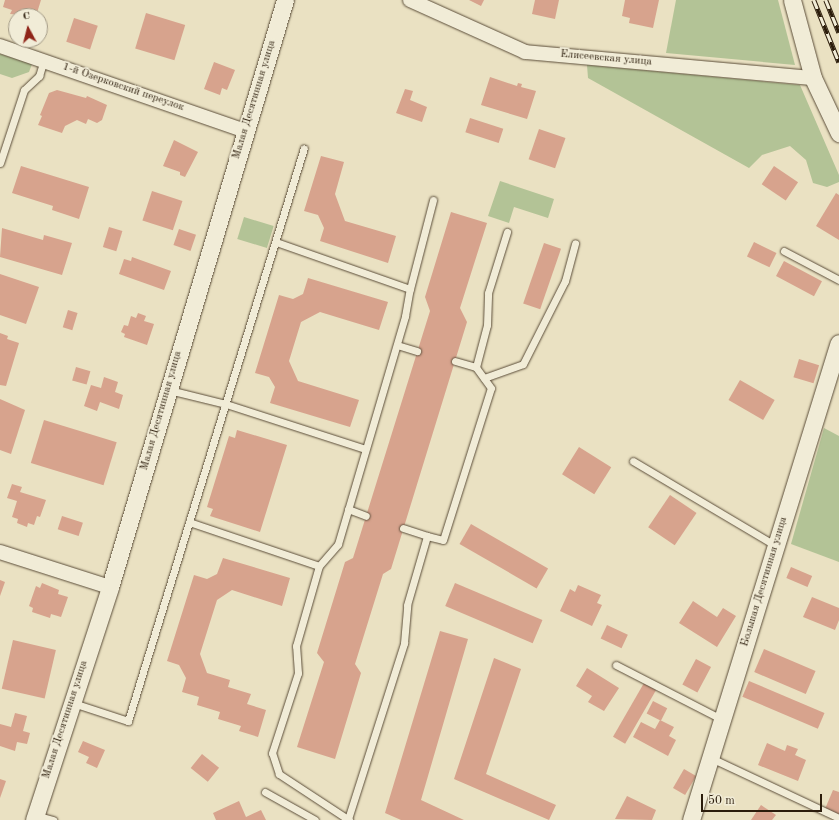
<!DOCTYPE html>
<meta charset="utf-8">
<style>
body{margin:0}
#map{position:relative;width:839px;height:820px;overflow:hidden;background:#eae1c2;font-family:"Old Standard TT",serif}
div>[style]{position:absolute}
[style*='--x']{left:calc(var(--x)*1px);top:calc(var(--y)*1px);width:calc(var(--w)*1px);rotate:calc(var(--a)*1deg)}
.green>*{inset:0;background:#b3c396;transform-origin:0 0}
.building>*{inset:0;background:#d7a38d;transform-origin:0 0}
.roads{filter:drop-shadow(0 0 1px #5b4d39) drop-shadow(0 0 1px #5b4d39)}
.service>*{height:7px;margin:-3.5px;padding:0 3.5px;transform-origin:3.5px;border-radius:3.5px;background:#f1ecd7}
.minor>*{height:14px;margin:-7px;padding:0 7px;transform-origin:7px;border-radius:7px;background:#f1ecd7}
.tertiary>*{height:17px;margin:-8.5px;padding:0 8.5px;transform-origin:8.5px;border-radius:8.5px;background:#f1ecd7}
.rail>*{height:4.5px;margin-top:-2.25px;transform-origin:0;background:repeating-linear-gradient(90deg,#f1ecd7 0 9px,#2b1c0b 0 18px);box-sizing:border-box;border-block:1px solid #2b1c0b}
span{translate:-50% -50%;white-space:nowrap;text-align:center;line-height:1.15;-webkit-text-stroke:3.5px #f1ecd7;paint-order:stroke}
.street-label{font-size:11px;color:#2b1c0b}
.north{position:absolute;left:8px;top:8px;width:40px;height:40px;box-sizing:border-box;background:#f1ecd7;border:1px solid #a29985;border-radius:50%;rotate:353deg;font-size:11px;font-weight:700;line-height:16px;text-align:center;color:#2b1c0b}
.north::after{content:'';display:block;margin:auto;width:14px;height:18px;background:#8f2418;clip-path:polygon(50% 0,100% 100%,50% 72%,0 100%)}
.scale{position:absolute;left:701px;top:794px;width:121px;height:18px;box-sizing:border-box;border:2px solid #2b1c0b;border-top:0;padding-left:5px;font-size:12px;line-height:14px;white-space:nowrap;color:#2b1c0b;-webkit-text-stroke:3px #f1ecd7;paint-order:stroke}
</style>
<div id="map">
<div class="green">
<i style="clip-path:polygon(676px 0,778px 0,795px 65px,666px 53px)"></i>
<i style="clip-path:polygon(0 54px,32px 64px,29px 72px,12px 78px,0 74px)"></i>
<i style="clip-path:polygon(587px 65px,800px 85px,839px 175px,839px 182px,827px 187px,813px 183px,806px 160px,790px 146px,762px 155px,749px 168px,588px 78px)"></i>
<i style="clip-path:polygon(500px 181px,554px 199px,548px 218px,514px 207px,509px 223px,488px 216px)"></i>
<i style="left:244px;top:217px;width:31px;height:23px;rotate:17deg"></i>
<i style="clip-path:polygon(824px 428px,839px 436px,839px 562px,791px 544px)"></i>
</div>
<div class="building">
<i style="clip-path:polygon(5px 0,41px 0,36px 16px,10px 14px,12px 10px,3px 7px)"></i>
<i style="clip-path:polygon(469px 0,484px 0,481px 6px)"></i>
<i style="clip-path:polygon(535px 0,559px 0,555px 19px,532px 14px)"></i>
<i style="clip-path:polygon(625px 0,659px 0,653px 28px,629px 23px,630px 18px,622px 16px)"></i>
<i style="left:146px;top:13px;width:41px;height:37px;rotate:17deg"></i>
<i style="left:74px;top:18px;width:25px;height:25px;rotate:18deg"></i>
<i style="clip-path:polygon(214px 62px,235px 70px,227px 90px,222px 88px,220px 95px,204px 89px)"></i>
<i style="clip-path:polygon(490px 77px,517px 86px,518px 83px,522px 84px,521px 87px,536px 91px,527px 119px,481px 105px)"></i>
<i style="clip-path:polygon(405px 89px,413px 91px,410px 100px,427px 107px,422px 122px,396px 113px)"></i>
<i style="clip-path:polygon(57px 90px,86px 98px,87px 96px,107px 105px,102px 120px,97px 123px,88px 119px,86px 124px,77px 120px,65px 126px,62px 133px,38px 125px,42px 116px,40px 115px,49px 93px)"></i>
<i style="left:470px;top:118px;width:35px;height:15px;rotate:18deg"></i>
<i style="left:539px;top:129px;width:28px;height:32px;rotate:19deg"></i>
<i style="clip-path:polygon(174px 140px,198px 152px,185px 177px,180px 175px,180px 172px,163px 166px)"></i>
<i style="clip-path:polygon(321px 156px,344px 162px,335px 194px,345px 221px,396px 236px,388px 263px,320px 241px,324px 228px,318px 215px,304px 211px)"></i>
<i style="clip-path:polygon(21px 166px,89px 187px,79px 219px,52px 210px,53px 206px,12px 193px)"></i>
<i style="left:774px;top:166px;width:29px;height:22px;rotate:34deg"></i>
<i style="left:152px;top:191px;width:32px;height:31px;rotate:18deg"></i>
<i style="clip-path:polygon(836px 193px,839px 195px,839px 240px,816px 226px)"></i>
<i style="clip-path:polygon(451px 212px,487px 223px,460px 308px,467px 322px,391px 569px,383px 574px,355px 664px,361px 673px,335px 759px,297px 747px,324px 662px,317px 653px,345px 562px,353px 558px,430px 311px,425px 297px)"></i>
<i style="left:109px;top:227px;width:14px;height:21px;rotate:17deg"></i>
<i style="clip-path:polygon(2px 228px,43px 240px,44px 235px,72px 243px,62px 275px,0 257px)"></i>
<i style="left:179px;top:229px;width:18px;height:17px;rotate:19deg"></i>
<i style="left:754px;top:242px;width:25px;height:16px;rotate:26deg"></i>
<i style="left:544px;top:243px;width:18px;height:64px;rotate:19deg"></i>
<i style="clip-path:polygon(132px 257px,171px 271px,164px 290px,119px 274px,124px 259px,131px 261px)"></i>
<i style="left:784px;top:261px;width:43px;height:17px;rotate:28deg"></i>
<i style="clip-path:polygon(0 274px,39px 287px,26px 324px,0 315px)"></i>
<i style="clip-path:polygon(308px 278px,388px 302px,379px 330px,320px 312px,301px 322px,289px 361px,298px 381px,359px 400px,350px 427px,270px 403px,275px 387px,269px 377px,255px 373px,279px 295px,293px 299px,303px 294px)"></i>
<i style="left:68px;top:310px;width:10px;height:18px;rotate:17deg"></i>
<i style="clip-path:polygon(138px 313px,146px 316px,144px 321px,154px 324px,147px 345px,124px 337px,125px 334px,121px 332px,124px 325px,128px 326px,131px 316px,136px 318px)"></i>
<i style="clip-path:polygon(0 333px,8px 336px,7px 339px,19px 343px,6px 386px,0 385px)"></i>
<i style="left:799px;top:359px;width:21px;height:19px;rotate:17deg"></i>
<i style="left:76px;top:367px;width:15px;height:14px;rotate:16deg"></i>
<i style="clip-path:polygon(104px 377px,118px 382px,115px 392px,123px 395px,119px 409px,100px 402px,97px 411px,84px 406px,91px 385px,101px 388px)"></i>
<i style="left:740px;top:380px;width:40px;height:23px;rotate:30deg"></i>
<i style="clip-path:polygon(0 399px,25px 410px,11px 454px,0 450px)"></i>
<i style="left:44px;top:420px;width:76px;height:45px;rotate:17deg"></i>
<i style="clip-path:polygon(237px 430px,287px 445px,260px 532px,210px 516px,213px 509px,207px 507px,229px 436px,235px 438px)"></i>
<i style="left:579px;top:447px;width:38px;height:32px;rotate:32deg"></i>
<i style="clip-path:polygon(12px 484px,22px 487px,20px 492px,46px 500px,40px 517px,37px 516px,34px 525px,28px 523px,27px 527px,17px 523px,18px 519px,12px 517px,17px 501px,7px 498px)"></i>
<i style="left:670px;top:495px;width:32px;height:39px;rotate:34deg"></i>
<i style="left:62px;top:516px;width:22px;height:14px;rotate:18deg"></i>
<i style="left:471px;top:524px;width:89px;height:23px;rotate:30deg"></i>
<i style="clip-path:polygon(223px 558px,290px 578px,282px 606px,232px 590px,217px 600px,200px 654px,207px 673px,230px 680px,228px 687px,251px 694px,247px 704px,266px 710px,258px 737px,239px 731px,241px 726px,218px 719px,220px 712px,197px 705px,199px 697px,182px 692px,186px 678px,179px 665px,167px 661px,194px 575px,207px 579px,217px 574px)"></i>
<i style="left:791px;top:567px;width:23px;height:12px;rotate:23deg"></i>
<i style="clip-path:polygon(0 580px,5px 582px,0 596px)"></i>
<i style="clip-path:polygon(42px 583px,59px 590px,58px 594px,68px 597px,61px 617px,51px 614px,50px 618px,32px 612px,33px 608px,29px 606px,36px 586px,40px 588px)"></i>
<i style="left:455px;top:583px;width:95px;height:25px;rotate:23deg"></i>
<i style="clip-path:polygon(578px 585px,601px 595px,597px 603px,602px 605px,592px 626px,560px 611px,570px 589px,575px 592px)"></i>
<i style="clip-path:polygon(812px 597px,839px 608px,839px 620px,835px 630px,803px 617px)"></i>
<i style="clip-path:polygon(693px 601px,717px 617px,723px 608px,736px 616px,717px 647px,679px 623px)"></i>
<i style="left:607px;top:625px;width:23px;height:15px;rotate:25deg"></i>
<i style="clip-path:polygon(440px 631px,468px 639px,421px 800px,464px 820px,401px 820px,385px 813px)"></i>
<i style="left:13px;top:640px;width:44px;height:50px;rotate:13deg"></i>
<i style="left:764px;top:649px;width:56px;height:25px;rotate:23deg"></i>
<i style="clip-path:polygon(494px 658px,521px 669px,486px 774px,556px 805px,549px 820px,454px 779px)"></i>
<i style="left:696px;top:659px;width:17px;height:29px;rotate:28deg"></i>
<i style="clip-path:polygon(587px 668px,619px 688px,604px 711px,588px 702px,592px 696px,576px 686px)"></i>
<i style="left:749px;top:681px;width:82px;height:17px;rotate:23deg"></i>
<i style="left:644px;top:683px;width:14px;height:62px;rotate:30deg"></i>
<i style="left:653px;top:701px;width:16px;height:14px;rotate:27deg"></i>
<i style="clip-path:polygon(15px 713px,27px 716px,23px 731px,30px 733px,27px 744px,17px 742px,15px 751px,0 746px,0 724px,11px 727px)"></i>
<i style="clip-path:polygon(660px 720px,674px 727px,669px 736px,676px 740px,668px 756px,633px 737px,641px 722px,655px 729px)"></i>
<i style="clip-path:polygon(83px 741px,105px 750px,97px 768px,86px 763px,89px 757px,78px 752px)"></i>
<i style="clip-path:polygon(767px 743px,785px 751px,787px 745px,798px 749px,795px 755px,806px 760px,798px 781px,758px 765px)"></i>
<i style="left:202px;top:754px;width:22px;height:18px;rotate:39deg"></i>
<i style="left:684px;top:769px;width:14px;height:22px;rotate:30deg"></i>
<i style="clip-path:polygon(0 779px,6px 781px,0 798px)"></i>
<i style="clip-path:polygon(833px 790px,839px 792px,839px 815px,825px 809px)"></i>
<i style="clip-path:polygon(627px 796px,656px 810px,652px 820px,615px 819px)"></i>
<i style="clip-path:polygon(239px 801px,246px 817px,261px 810px,266px 820px,216px 820px,213px 813px)"></i>
<i style="clip-path:polygon(761px 805px,776px 815px,772px 820px,751px 820px)"></i>
</div>
<div class="roads">
<div class="service">
<i style="--x:0;--y:163;--w:77;--a:-71.8"></i>
<i style="--x:24;--y:90;--w:21;--a:-43"></i>
<i style="--x:39;--y:76;--w:17;--a:-73"></i>
<i style="--x:276;--y:242;--w:142;--a:19.3"></i>
<i style="--x:784;--y:251;--w:62;--a:27.8"></i>
<i style="--x:397;--y:345;--w:21;--a:17"></i>
<i style="--x:455;--y:361;--w:22;--a:16"></i>
<i style="--x:484;--y:378;--w:41;--a:-19.7"></i>
<i style="--x:523;--y:364;--w:93;--a:-63.2"></i>
<i style="--x:565;--y:281;--w:39;--a:-75"></i>
<i style="--x:169;--y:390;--w:59;--a:13.8"></i>
<i style="--x:226;--y:404;--w:146;--a:17.9"></i>
<i style="--x:633;--y:461;--w:166;--a:30.7"></i>
<i style="--x:348;--y:509;--w:19;--a:21"></i>
<i style="--x:189;--y:522;--w:137;--a:18.7"></i>
<i style="--x:403;--y:528;--w:25;--a:18"></i>
<i style="--x:616;--y:665;--w:120;--a:27.2"></i>
<i style="--x:73;--y:703;--w:58;--a:18.1"></i>
<i style="--x:128;--y:721;--w:599;--a:-72.93"></i>
<i style="--x:711;--y:758;--w:141;--a:25.1"></i>
<i style="--x:265;--y:792;--w:57;--a:29.2"></i>
<i style="--x:35;--y:815;--w:19;--a:16"></i>
<i style="--x:348;--y:819;--w:185;--a:-72.3"></i>
<i style="--x:404;--y:643;--w:38;--a:-85"></i>
<i style="--x:407;--y:605;--w:72;--a:-73.8"></i>
<i style="--x:427;--y:536;--w:16;--a:14"></i>
<i style="--x:443;--y:540;--w:159;--a:-72.5"></i>
<i style="--x:491;--y:388;--w:26;--a:-126"></i>
<i style="--x:476;--y:367;--w:43;--a:-75.3"></i>
<i style="--x:487;--y:325;--w:32;--a:-88"></i>
<i style="--x:488;--y:293;--w:64;--a:-72.7"></i>
<i style="--x:349;--y:820;--w:84;--a:-146.7"></i>
<i style="--x:279;--y:774;--w:22;--a:-108"></i>
<i style="--x:272;--y:753;--w:84;--a:-72"></i>
<i style="--x:298;--y:673;--w:27;--a:-94"></i>
<i style="--x:296;--y:646;--w:83;--a:-74"></i>
<i style="--x:319;--y:566;--w:29;--a:-49"></i>
<i style="--x:338;--y:544;--w:238;--a:-73.6"></i>
<i style="--x:405;--y:316;--w:27;--a:-80"></i>
<i style="--x:410;--y:289;--w:92;--a:-75.5"></i>
</div>
<div class="minor">
<i style="--x:410;--y:0;--w:126;--a:24.3"></i>
<i style="--x:525;--y:52;--w:289;--a:5.2"></i>
<i style="--x:0;--y:46;--w:259;--a:19.1"></i>
<i style="--x:0;--y:552;--w:115;--a:17.7"></i>
</div>
<div class="tertiary">
<i style="--x:792;--y:0;--w:81;--a:74.9"></i>
<i style="--x:813;--y:78;--w:61;--a:64.7"></i>
<i style="--x:34;--y:820;--w:245;--a:-71.9"></i>
<i style="--x:110;--y:587;--w:613;--a:-73.4"></i>
<i style="--x:691;--y:820;--w:499;--a:-72.8"></i>
</div>
</div>
<div class="rail">
<i style="--x:814;--y:0;--w:67;--a:68"></i>
<i style="--x:826;--y:0;--w:35;--a:68"></i>
</div>
<div class="street-label">
<span style="left:606px;top:59px;rotate:5deg">Елисеевская улица</span>
<span style="left:123px;top:88px;rotate:19deg">1-й Озерковский переулок</span>
<span style="left:255px;top:100px;rotate:-73deg">Малая Десятинная улица</span>
<span style="left:162px;top:411px;rotate:-74deg">Малая Десятинная улица</span>
<span style="left:765px;top:582px;rotate:-73deg">Большая Десятинная улица</span>
<span style="left:66px;top:720px;rotate:-72deg">Малая Десятинная улица</span>
</div>
<div class="north">С</div>
<div class="scale">50 m</div>
</div>
